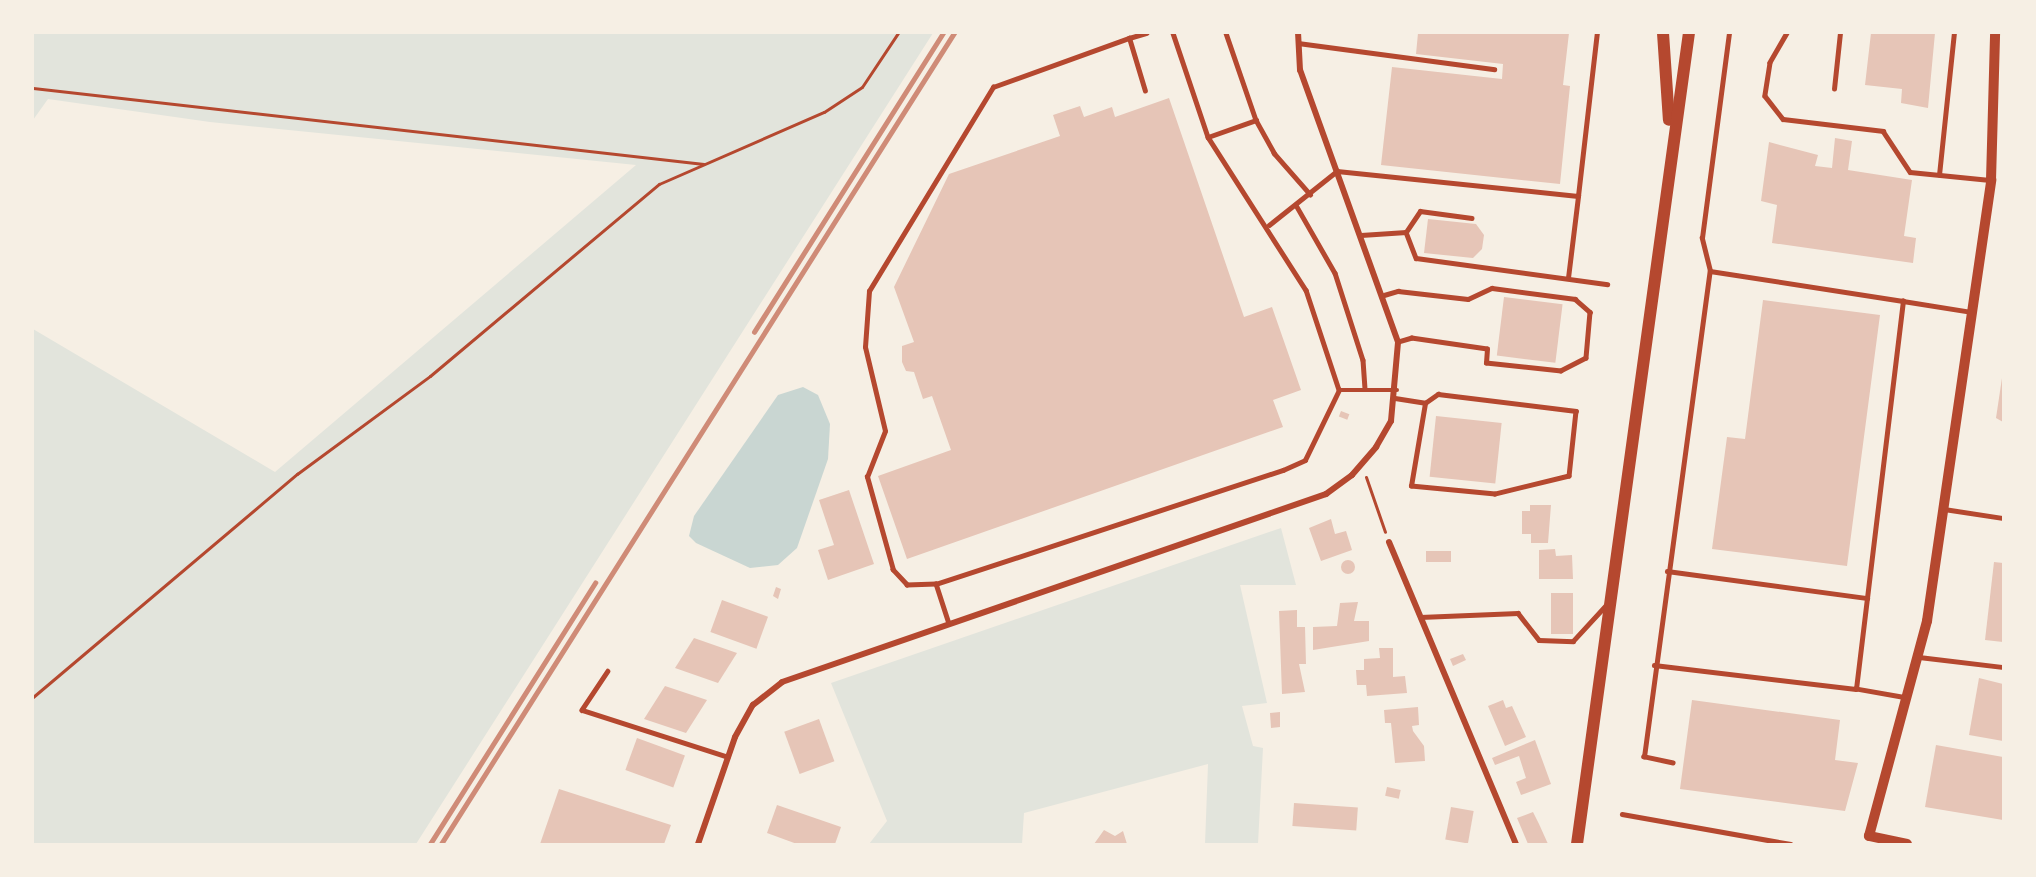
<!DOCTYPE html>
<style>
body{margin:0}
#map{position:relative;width:2036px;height:877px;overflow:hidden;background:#f6efe4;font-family:Lora,serif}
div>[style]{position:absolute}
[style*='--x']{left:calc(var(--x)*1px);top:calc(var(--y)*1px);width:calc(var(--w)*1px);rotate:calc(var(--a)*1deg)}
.green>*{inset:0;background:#e2e4dc}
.water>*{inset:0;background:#c9d6d2}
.building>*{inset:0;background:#e6c5b7;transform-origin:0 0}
.round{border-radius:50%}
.path>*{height:3px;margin:-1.5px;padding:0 1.5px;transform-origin:1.5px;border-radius:1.5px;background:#b5482f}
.service>*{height:4.5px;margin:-2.25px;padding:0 2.25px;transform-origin:2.25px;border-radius:2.25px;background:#b5482f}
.minor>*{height:6px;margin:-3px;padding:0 3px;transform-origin:3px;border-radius:3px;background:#b5482f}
.tertiary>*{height:10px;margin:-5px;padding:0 5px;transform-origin:5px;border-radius:5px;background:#b5482f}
.secondary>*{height:12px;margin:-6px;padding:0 6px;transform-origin:6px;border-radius:6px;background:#b5482f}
.rail>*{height:4.5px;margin:-2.25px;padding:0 2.25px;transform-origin:2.25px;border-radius:2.25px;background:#cf8b77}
span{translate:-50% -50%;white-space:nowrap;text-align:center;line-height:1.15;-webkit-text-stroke:4.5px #f6efe4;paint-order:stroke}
.frame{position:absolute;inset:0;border:34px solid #f6efe4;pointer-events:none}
</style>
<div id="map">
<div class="green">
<i style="clip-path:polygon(33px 33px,933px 33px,416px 844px,33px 844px,33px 329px,275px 472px,636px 165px,210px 122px,48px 99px,33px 120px)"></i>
<i style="clip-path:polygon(1281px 528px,1296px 585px,1240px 585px,1267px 703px,1242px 706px,1253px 746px,1263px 748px,1258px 844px,1205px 844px,1208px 764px,1024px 813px,1022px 844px,869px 844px,887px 821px,831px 683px)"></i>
</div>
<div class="water">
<i style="clip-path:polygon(803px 387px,818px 395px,830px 424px,828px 459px,797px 548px,778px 565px,750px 568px,696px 543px,689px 536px,694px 516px,778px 395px)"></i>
</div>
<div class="building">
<i style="clip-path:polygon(1418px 33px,1569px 33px,1563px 85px,1570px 86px,1560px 184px,1381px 165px,1392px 67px,1502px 79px,1503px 64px,1416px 54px)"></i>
<i style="clip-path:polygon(1871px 33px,1935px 33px,1928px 108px,1901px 103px,1902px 89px,1865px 85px)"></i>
<i style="clip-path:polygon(1169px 98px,1244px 317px,1272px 307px,1301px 390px,1273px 400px,1283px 427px,907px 559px,878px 476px,951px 450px,932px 396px,923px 399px,914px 372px,906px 371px,902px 362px,902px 346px,914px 342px,894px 287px,949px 174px,1060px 136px,1053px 115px,1080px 106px,1084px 117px,1112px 107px,1115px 117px)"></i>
<i style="clip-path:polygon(1835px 138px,1852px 141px,1848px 170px,1912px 180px,1904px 236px,1916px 238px,1913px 263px,1772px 243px,1777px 205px,1761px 201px,1769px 142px,1818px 155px,1815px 166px,1832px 168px)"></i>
<i style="clip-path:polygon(1428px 219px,1476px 224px,1484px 235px,1482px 249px,1473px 258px,1424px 253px)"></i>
<i style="left:1504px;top:297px;width:59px;height:59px;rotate:7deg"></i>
<i style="clip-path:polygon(1763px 300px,1880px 315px,1847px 566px,1712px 549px,1727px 437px,1745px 439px)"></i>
<i style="clip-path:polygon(2002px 378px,2003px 378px,2003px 422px,1996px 418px)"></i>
<i style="left:1341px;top:411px;width:9px;height:6px;rotate:21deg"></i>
<i style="left:1436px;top:416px;width:66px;height:61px;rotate:6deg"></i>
<i style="clip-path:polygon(849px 490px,874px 564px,828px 580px,818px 550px,834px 545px,819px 500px)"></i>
<i style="clip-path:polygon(1530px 505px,1551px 505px,1548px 543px,1531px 543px,1531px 534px,1522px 534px,1522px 511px,1530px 511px)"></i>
<i style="clip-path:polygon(1331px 519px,1335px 534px,1346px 531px,1352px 550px,1321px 561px,1309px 528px)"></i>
<i style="clip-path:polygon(1555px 549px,1556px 556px,1572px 555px,1573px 579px,1539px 579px,1539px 550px)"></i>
<i style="left:1426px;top:551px;width:25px;height:11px"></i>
<i class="round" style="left:1341px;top:560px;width:14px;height:14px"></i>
<i style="clip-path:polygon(1994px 562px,2003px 563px,2003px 642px,1985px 640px)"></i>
<i style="clip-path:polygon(776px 587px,781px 589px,778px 599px,773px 596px)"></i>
<i style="left:1551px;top:593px;width:22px;height:41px"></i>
<i style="left:722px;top:600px;width:49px;height:34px;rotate:20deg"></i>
<i style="clip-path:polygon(1358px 602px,1354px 621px,1369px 621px,1369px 641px,1313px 650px,1313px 627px,1337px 626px,1340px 603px)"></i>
<i style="clip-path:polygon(1297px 610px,1297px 627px,1305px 627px,1306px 664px,1299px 664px,1305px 692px,1282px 694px,1279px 611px)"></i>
<i style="clip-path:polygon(694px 638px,737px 653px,718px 683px,675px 668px)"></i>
<i style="clip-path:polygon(1379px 648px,1393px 648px,1393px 677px,1405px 676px,1407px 693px,1367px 696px,1366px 685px,1357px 685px,1356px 670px,1364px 670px,1364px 659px,1380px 658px)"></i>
<i style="clip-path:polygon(1463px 654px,1466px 660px,1453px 666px,1450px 659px)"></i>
<i style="clip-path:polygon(1979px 678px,2003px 684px,2003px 741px,1969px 735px)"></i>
<i style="clip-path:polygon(665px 686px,707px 700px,686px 733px,644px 719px)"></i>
<i style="clip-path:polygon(1503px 700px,1506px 708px,1512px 706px,1526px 737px,1505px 746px,1488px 706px)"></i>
<i style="clip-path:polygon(1692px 700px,1840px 720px,1835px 760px,1858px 763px,1845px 811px,1680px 789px)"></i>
<i style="clip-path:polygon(1418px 707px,1419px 725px,1412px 726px,1413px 731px,1424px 746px,1425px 761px,1395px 763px,1391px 723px,1385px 723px,1384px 710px)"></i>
<i style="clip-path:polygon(1280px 712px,1280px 727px,1271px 728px,1270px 713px)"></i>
<i style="left:819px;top:719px;width:45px;height:37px;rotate:70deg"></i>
<i style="left:637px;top:738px;width:51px;height:34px;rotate:20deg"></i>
<i style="clip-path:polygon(1535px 740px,1551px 784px,1521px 795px,1516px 782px,1526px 778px,1519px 756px,1495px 765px,1492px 758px)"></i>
<i style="clip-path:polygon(1936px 745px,2003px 757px,2003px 820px,1925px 807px)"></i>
<i style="left:1387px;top:787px;width:14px;height:9px;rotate:12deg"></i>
<i style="clip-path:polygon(559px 789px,671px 825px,664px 844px,540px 844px)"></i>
<i style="left:1294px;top:803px;width:64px;height:23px;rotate:4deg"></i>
<i style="clip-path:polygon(777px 805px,841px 827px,835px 844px,797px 844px,767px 833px)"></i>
<i style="left:1451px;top:807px;width:23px;height:33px;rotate:10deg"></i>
<i style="clip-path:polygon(1533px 812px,1539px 824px,1548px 844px,1528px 844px,1517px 818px)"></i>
<i style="clip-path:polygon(1104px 830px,1115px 836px,1123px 831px,1127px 844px,1094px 844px)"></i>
</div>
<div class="path">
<i style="--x:33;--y:88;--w:675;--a:6.46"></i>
<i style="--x:1366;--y:477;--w:58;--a:70.9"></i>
<i style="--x:33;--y:697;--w:346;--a:-40.2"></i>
<i style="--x:297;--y:474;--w:165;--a:-36.4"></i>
<i style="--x:430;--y:376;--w:299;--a:-40"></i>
<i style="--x:659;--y:184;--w:180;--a:-23.6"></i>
<i style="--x:824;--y:112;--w:45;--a:-33.3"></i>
<i style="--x:862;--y:87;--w:65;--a:-56.3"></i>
</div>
<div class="service">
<i style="--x:1173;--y:33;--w:110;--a:71.4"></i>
<i style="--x:1208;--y:137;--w:182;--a:57.4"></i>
<i style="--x:1306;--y:290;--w:105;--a:71.7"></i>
<i style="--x:1226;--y:33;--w:92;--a:71"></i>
<i style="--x:1256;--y:120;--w:38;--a:61"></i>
<i style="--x:1274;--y:153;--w:55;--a:48.7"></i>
<i style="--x:1787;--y:33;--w:34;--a:120"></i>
<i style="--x:1770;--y:63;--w:33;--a:99"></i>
<i style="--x:1765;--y:96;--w:29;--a:52"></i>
<i style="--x:1783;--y:119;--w:101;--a:6.8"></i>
<i style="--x:1883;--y:131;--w:49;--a:56.6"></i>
<i style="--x:1910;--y:172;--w:80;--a:5.7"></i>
<i style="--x:1298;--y:43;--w:198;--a:7.6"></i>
<i style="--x:1834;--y:89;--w:56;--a:-83.9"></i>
<i style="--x:1145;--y:91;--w:55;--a:-106.8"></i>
<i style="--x:1129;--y:38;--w:18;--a:-16"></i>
<i style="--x:1208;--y:137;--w:51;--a:-19.5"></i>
<i style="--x:1939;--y:175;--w:143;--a:-84"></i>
<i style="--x:1296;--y:205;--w:78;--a:60.2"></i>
<i style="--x:1335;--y:273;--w:91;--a:72.2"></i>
<i style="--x:1363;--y:360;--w:27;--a:86"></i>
<i style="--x:1269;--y:225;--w:87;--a:-38.5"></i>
<i style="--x:1337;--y:171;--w:242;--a:5.9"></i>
<i style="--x:1578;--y:196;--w:164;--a:-83.4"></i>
<i style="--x:1406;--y:232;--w:25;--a:-56"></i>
<i style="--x:1420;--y:211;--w:52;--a:7.7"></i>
<i style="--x:1361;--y:235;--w:45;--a:-3.8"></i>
<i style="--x:1406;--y:232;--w:28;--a:69"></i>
<i style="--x:1416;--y:258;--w:193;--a:7.8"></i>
<i style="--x:1710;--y:271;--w:34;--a:-104"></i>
<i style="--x:1702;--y:238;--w:207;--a:-82.5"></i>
<i style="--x:1568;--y:278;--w:83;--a:-83"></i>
<i style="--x:1384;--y:295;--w:15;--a:-16"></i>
<i style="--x:1398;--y:291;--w:70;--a:6.5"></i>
<i style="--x:1468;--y:299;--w:26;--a:-25"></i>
<i style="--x:1492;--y:288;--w:84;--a:7.5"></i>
<i style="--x:1575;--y:299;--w:20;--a:41"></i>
<i style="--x:1590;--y:312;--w:46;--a:95"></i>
<i style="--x:1586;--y:358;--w:28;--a:153"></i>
<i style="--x:1561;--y:371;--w:75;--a:-173.9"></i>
<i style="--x:1486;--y:363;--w:14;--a:-86"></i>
<i style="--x:1487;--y:349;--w:76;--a:-171.7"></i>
<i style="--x:1412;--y:338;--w:15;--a:164"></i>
<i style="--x:1395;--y:398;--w:30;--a:9"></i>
<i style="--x:1425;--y:403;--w:16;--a:-35"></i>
<i style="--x:1438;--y:394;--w:139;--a:7"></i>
<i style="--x:1576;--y:411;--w:65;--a:96.1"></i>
<i style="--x:1569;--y:476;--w:76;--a:166.3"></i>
<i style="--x:1495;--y:494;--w:84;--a:-174.6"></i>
<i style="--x:1411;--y:486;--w:84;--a:-80.4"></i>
<i style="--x:1944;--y:509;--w:60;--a:8.7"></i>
<i style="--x:1667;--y:571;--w:202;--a:7.7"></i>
<i style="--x:936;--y:584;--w:29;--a:178"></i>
<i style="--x:907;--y:585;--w:21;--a:-133"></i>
<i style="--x:893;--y:570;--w:97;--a:-105.6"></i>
<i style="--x:867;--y:477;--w:49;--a:-68.6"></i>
<i style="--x:885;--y:431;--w:86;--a:-103.4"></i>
<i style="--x:865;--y:347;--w:56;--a:-85.9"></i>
<i style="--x:869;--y:291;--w:239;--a:-58.7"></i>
<i style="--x:993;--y:87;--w:145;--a:-19.8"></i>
<i style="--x:1420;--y:617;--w:98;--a:-2.3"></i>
<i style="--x:1518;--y:613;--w:34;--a:52"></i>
<i style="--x:1539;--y:640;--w:34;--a:2"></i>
<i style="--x:1573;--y:641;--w:50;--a:-47.4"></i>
<i style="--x:948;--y:622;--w:40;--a:-108"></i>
<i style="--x:936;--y:584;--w:365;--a:-18.2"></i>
<i style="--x:1283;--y:470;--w:24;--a:-24"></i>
<i style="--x:1305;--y:460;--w:78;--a:-64.1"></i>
<i style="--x:1339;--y:390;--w:58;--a:0"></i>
<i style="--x:1919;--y:657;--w:85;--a:6.8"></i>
<i style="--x:1654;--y:665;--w:203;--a:6.8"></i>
<i style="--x:608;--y:671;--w:47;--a:123.7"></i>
<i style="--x:582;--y:710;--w:153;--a:17.8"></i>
<i style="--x:1907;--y:698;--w:52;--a:-170"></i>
<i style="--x:1856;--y:689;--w:391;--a:-83.1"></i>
<i style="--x:1903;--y:301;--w:70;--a:9.1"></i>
<i style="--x:1673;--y:763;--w:30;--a:-168"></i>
<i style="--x:1644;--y:757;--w:490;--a:-82.3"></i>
<i style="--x:1710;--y:271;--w:195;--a:8.8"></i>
<i style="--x:1622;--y:814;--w:171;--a:10.1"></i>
</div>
<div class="minor">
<i style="--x:1389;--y:542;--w:328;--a:67.2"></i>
<i style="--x:698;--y:844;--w:113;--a:-70.9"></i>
<i style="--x:735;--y:737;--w:37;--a:-61"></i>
<i style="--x:753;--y:705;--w:37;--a:-38"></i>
<i style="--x:782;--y:682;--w:576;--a:-19.06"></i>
<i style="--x:1326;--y:494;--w:32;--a:-36"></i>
<i style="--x:1352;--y:475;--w:37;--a:-49"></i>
<i style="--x:1376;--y:447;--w:30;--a:-60"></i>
<i style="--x:1391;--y:421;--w:79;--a:-84.9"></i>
<i style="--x:1398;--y:342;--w:289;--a:-109.8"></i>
<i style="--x:1300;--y:70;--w:37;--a:-93"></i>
</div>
<div class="tertiary">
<i style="--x:1907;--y:844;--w:39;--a:-168"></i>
<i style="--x:1869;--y:836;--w:223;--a:-74.9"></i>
<i style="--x:1927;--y:621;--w:446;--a:-81.7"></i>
<i style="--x:1991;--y:180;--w:147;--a:-88.4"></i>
</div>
<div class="secondary">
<i style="--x:1663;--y:33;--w:87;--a:86.1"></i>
<i style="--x:1577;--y:844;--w:819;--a:-82.14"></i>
</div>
<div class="rail">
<i style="--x:754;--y:332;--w:354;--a:-57.7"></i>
<i style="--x:430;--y:844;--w:309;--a:-57.7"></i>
<i style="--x:441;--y:844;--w:960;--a:-57.68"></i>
</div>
<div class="frame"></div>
</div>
